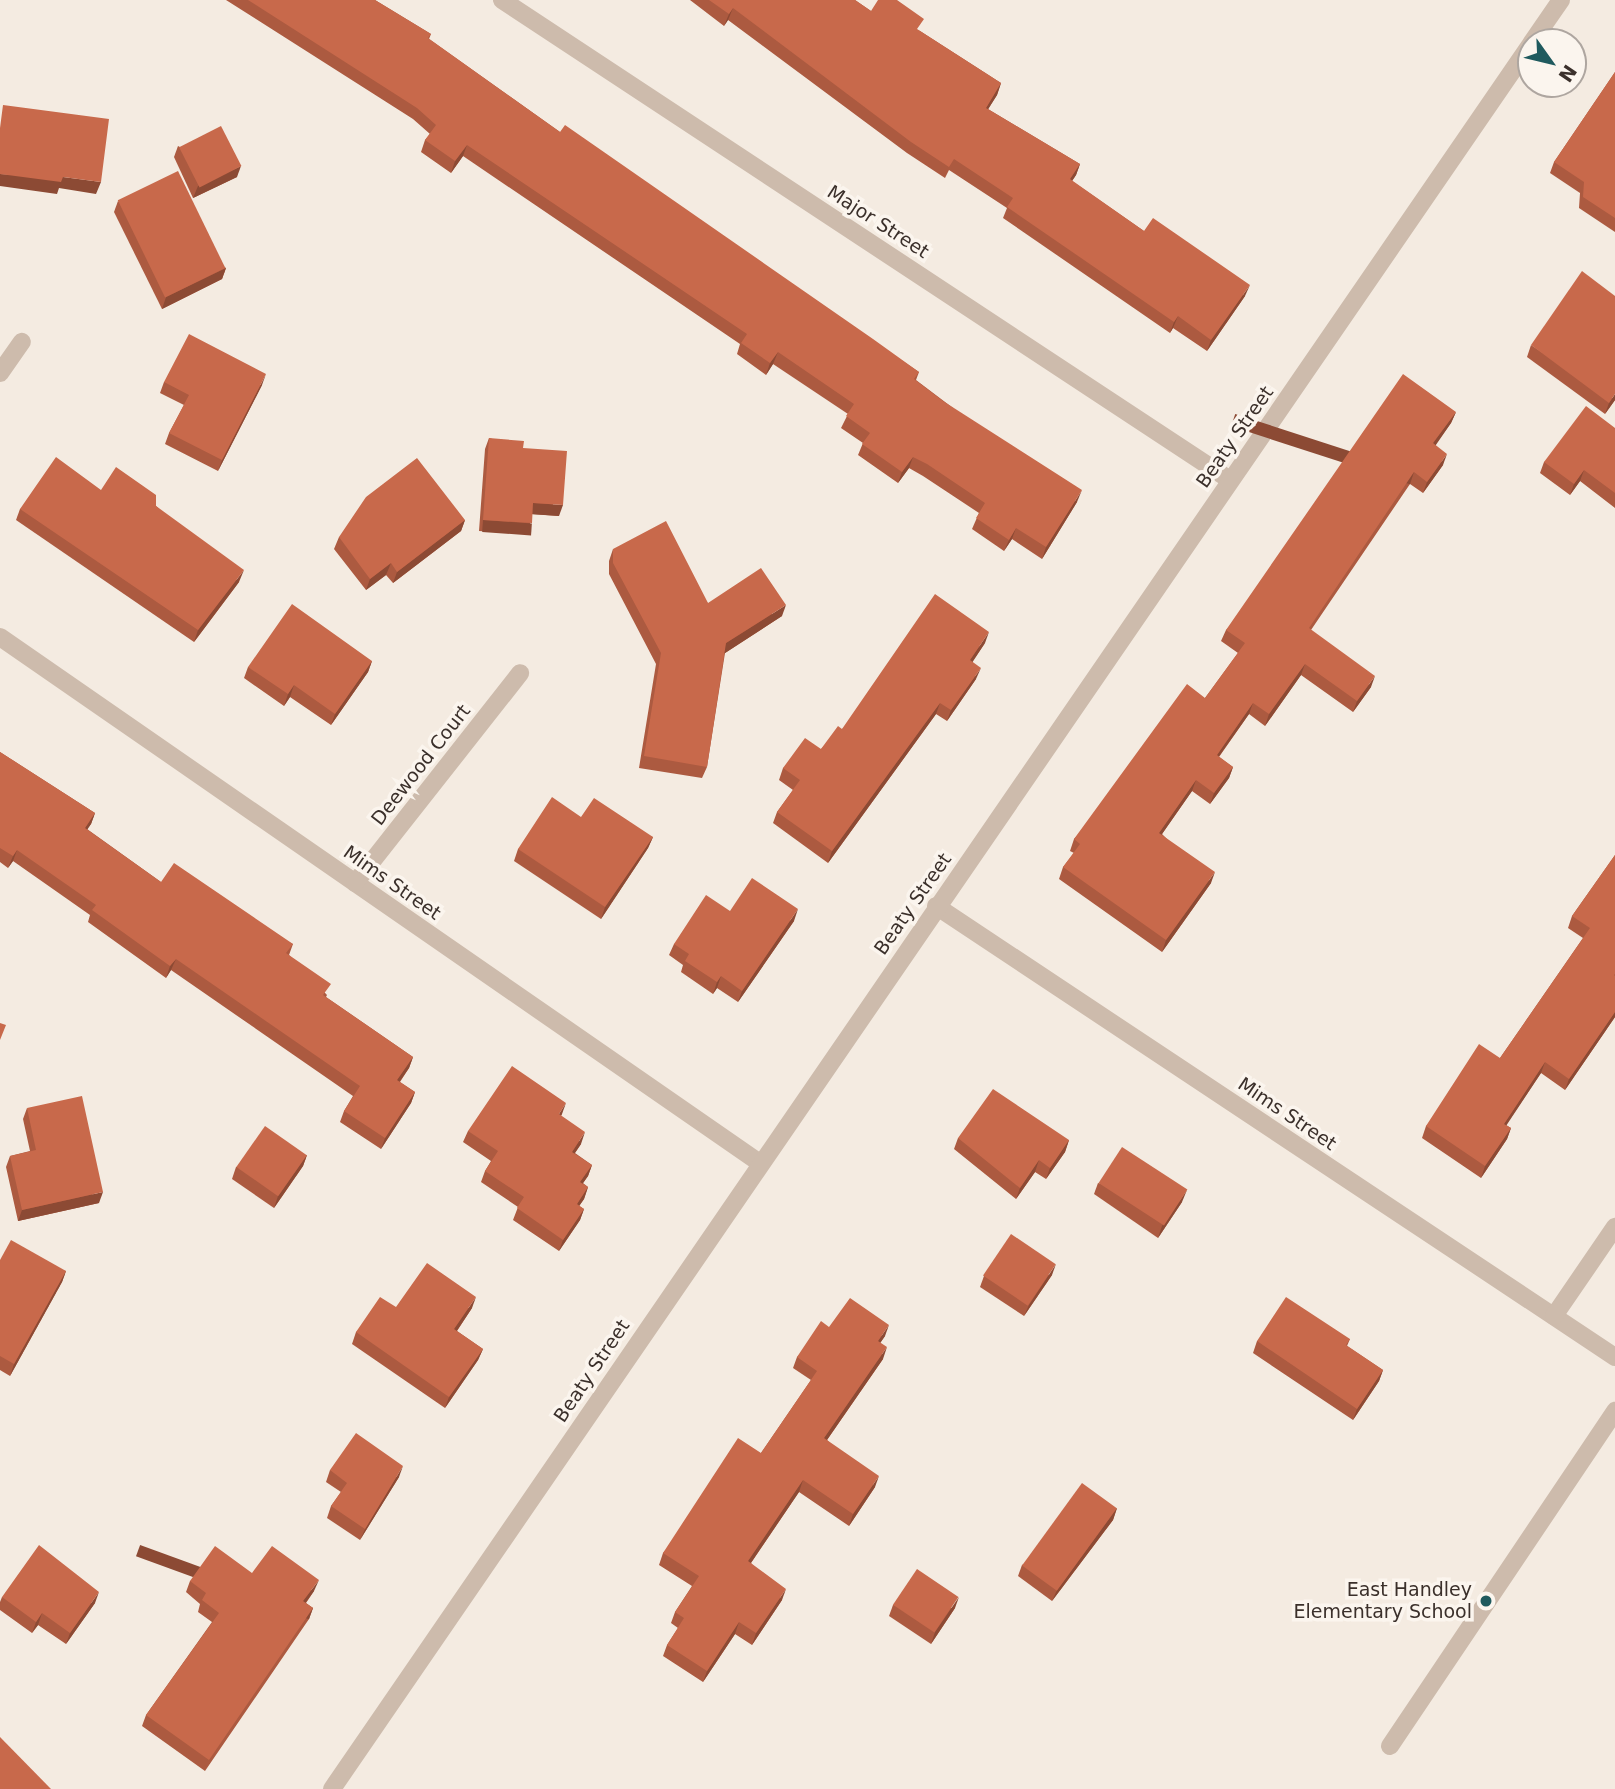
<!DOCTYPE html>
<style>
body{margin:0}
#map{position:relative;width:1615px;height:1789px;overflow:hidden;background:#f4ebe1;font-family:"DejaVu Sans",sans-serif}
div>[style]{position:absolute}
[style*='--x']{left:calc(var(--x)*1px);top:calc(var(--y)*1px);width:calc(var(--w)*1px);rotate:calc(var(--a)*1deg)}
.lane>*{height:18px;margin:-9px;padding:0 9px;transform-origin:9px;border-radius:9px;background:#cdbbac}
.street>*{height:18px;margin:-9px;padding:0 9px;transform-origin:9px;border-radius:9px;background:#cdbbac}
.wall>*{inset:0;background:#ac5a40}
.shaded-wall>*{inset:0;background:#8c4a34;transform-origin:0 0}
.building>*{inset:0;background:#c8694b;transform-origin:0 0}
.dots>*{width:19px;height:19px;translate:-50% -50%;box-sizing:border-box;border:4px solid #fbf5ee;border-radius:50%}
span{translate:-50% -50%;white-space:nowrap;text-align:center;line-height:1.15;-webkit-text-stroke:7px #fbf5ee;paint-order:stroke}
.street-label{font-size:19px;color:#3b302b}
.poi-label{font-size:19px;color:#3b302b}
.right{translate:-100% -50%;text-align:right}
.north{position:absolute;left:1517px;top:28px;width:70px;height:70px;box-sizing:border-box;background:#fbf5ee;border:2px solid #aea6a0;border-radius:50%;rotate:124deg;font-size:19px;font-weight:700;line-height:28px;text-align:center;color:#3b302b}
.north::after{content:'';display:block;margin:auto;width:24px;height:32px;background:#1f5a5e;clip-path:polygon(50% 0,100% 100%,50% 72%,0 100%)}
</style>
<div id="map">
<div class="lane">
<i style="--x:1390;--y:1746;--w:404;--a:-56.1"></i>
</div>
<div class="street">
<i style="--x:502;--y:0;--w:872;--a:33.4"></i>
<i style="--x:1532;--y:42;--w:51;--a:-55.4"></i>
<i style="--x:0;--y:373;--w:38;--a:-55"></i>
<i style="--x:0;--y:637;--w:924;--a:34.69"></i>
<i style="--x:355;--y:883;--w:267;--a:-51.8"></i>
<i style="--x:936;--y:906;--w:815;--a:33.59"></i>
<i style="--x:1554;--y:1316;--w:108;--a:-55.6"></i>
<i style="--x:332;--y:1789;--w:2117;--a:-55.51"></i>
</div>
<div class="wall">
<i style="clip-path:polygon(226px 0,375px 0,431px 34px,429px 39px,560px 132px,919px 372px,916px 380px,1077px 502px,1042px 559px,1012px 539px,1004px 551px,972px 529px,979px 513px,923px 476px,909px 468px,898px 483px,858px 455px,863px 443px,841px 428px,848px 414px,773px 364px,766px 375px,737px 354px,740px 344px,463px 156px,451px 173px,421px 152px,425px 140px,430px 134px,413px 119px)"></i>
<i style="clip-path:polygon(690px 0,855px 0,871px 11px,920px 31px,1001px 83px,997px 95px,988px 109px,1080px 164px,1076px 175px,1072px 181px,1144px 231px,1245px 296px,1207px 351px,1173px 328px,1170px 333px,1003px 218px,1007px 208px,949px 170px,945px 178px,907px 153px,728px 20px,724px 26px)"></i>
<i style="clip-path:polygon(1615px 72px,1615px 232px,1579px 208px,1580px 193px,1550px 173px,1554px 162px)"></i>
<i style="clip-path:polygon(178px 146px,237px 177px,193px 198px,174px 157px)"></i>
<i style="clip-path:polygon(118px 201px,226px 268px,222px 279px,162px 309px,114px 212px)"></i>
<i style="clip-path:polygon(1531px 345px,1615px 400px,1605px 414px,1527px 357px)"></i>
<i style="clip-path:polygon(164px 382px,262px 385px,218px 471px,165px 444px,169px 433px,184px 405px,160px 393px)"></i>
<i style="clip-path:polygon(1456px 412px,1451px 423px,1435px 445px,1443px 465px,1423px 493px,1410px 484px,1311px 630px,1371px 687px,1353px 712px,1301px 675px,1265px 726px,1249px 714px,1219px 757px,1233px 767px,1229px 778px,1210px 804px,1192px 791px,1162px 834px,1211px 883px,1162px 952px,1059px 879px,1063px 867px,1074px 853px,1070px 851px,1074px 839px,1205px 698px,1238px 653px,1221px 641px,1226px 630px)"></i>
<i style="clip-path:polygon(1615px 428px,1615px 508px,1580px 481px,1570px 495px,1540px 473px,1544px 462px)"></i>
<i style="clip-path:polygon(489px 438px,523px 448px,559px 516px,532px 514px,528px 534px,479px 531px,485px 449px)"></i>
<i style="clip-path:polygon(101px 490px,156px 506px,239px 582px,194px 642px,16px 520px,20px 509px)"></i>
<i style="clip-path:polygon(465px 520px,461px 531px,393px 583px,386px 575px,366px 590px,334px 549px,339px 537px)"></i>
<i style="clip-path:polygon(613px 549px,708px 603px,782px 616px,725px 653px,707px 767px,702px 778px,639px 768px,656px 664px,609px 574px,609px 561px)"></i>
<i style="clip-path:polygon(985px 643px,972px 662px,976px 679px,947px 721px,936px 714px,828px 863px,773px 823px,777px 812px,793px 790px,779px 780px,783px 768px,821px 749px,842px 729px)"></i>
<i style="clip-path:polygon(372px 661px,368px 672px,331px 725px,290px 697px,284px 706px,244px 678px,248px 667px)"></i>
<i style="clip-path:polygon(0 752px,95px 813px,91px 824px,87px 829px,161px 882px,293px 944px,289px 955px,327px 995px,326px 997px,413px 1057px,409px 1068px,400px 1082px,415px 1092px,411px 1103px,381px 1149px,340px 1122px,344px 1111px,353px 1096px,171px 970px,166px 978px,88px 922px,90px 915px,13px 861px,8px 868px,0 862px)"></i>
<i style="clip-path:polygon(581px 817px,653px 837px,648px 848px,601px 919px,514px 861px,518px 849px)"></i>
<i style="clip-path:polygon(1615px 855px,1615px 1017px,1565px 1090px,1541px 1073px,1506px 1125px,1511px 1128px,1507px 1139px,1481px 1178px,1422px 1138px,1426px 1126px,1500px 1058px,1583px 938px,1568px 928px,1572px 916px)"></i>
<i style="clip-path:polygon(730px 911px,794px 921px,738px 1002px,717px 988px,713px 994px,681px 972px,683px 965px,669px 955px,674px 944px)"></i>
<i style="clip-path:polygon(27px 1108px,99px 1203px,18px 1221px,6px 1167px,10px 1156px,30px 1151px,23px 1119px)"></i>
<i style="clip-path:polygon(562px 1114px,561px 1116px,581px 1144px,575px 1153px,592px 1165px,588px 1176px,583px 1183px,588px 1187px,584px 1199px,579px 1206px,584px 1209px,580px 1220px,559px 1251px,513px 1220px,518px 1207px,481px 1182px,485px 1171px,491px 1161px,463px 1142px,468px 1131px)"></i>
<i style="clip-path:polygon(958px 1138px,1069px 1140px,1065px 1152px,1046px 1179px,1035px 1172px,1016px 1199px,954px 1149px)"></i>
<i style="clip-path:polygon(307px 1155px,303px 1166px,274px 1208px,232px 1179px,236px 1167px)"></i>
<i style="clip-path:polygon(1098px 1183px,1182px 1202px,1158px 1238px,1094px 1194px)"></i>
<i style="clip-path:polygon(0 1260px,66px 1271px,62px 1282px,10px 1376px,0 1370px)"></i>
<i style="clip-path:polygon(1052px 1275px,1024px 1316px,980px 1287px,984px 1276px)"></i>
<i style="clip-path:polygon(396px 1307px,472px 1308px,457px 1331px,483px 1349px,478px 1360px,445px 1408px,352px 1344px,356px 1332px)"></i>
<i style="clip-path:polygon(829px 1327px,885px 1336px,880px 1343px,883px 1359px,827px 1440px,875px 1487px,849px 1526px,799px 1492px,751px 1563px,782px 1600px,752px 1645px,735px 1634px,703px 1682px,663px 1656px,667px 1645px,678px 1628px,671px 1623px,675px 1612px,692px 1586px,659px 1565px,663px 1553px,761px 1453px,811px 1380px,793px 1368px,797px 1357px)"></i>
<i style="clip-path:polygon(1350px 1339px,1347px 1346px,1383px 1370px,1379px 1381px,1353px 1420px,1253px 1353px,1257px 1341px)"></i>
<i style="clip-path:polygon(330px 1470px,399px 1477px,360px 1540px,327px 1518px,331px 1506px,341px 1492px,326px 1482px)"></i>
<i style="clip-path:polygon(1117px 1508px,1113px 1520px,1052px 1601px,1018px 1576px,1022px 1565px)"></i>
<i style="clip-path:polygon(252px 1573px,314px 1591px,306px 1603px,313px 1608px,309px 1619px,205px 1771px,142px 1726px,146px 1715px,212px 1622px,198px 1612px,200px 1604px,186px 1592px,190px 1581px)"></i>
<i style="clip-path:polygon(2px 1597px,95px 1603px,66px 1644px,38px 1625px,32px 1633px,0 1610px,0 1602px)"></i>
<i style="clip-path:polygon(893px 1605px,955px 1608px,931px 1644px,889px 1616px)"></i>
</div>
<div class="shaded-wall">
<i style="clip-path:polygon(733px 8px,728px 20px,724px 26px,729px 14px)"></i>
<i style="clip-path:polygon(1001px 83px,997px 95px,982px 119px,986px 108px)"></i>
<i style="clip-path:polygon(467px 145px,463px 156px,451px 173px,455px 161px)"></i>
<i style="clip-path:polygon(1080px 164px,1076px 175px,1066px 190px,1070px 179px)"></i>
<i style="clip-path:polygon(241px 166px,237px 177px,193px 198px,198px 186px)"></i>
<i style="clip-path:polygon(0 174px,63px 177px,101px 182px,96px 194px,59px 188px,57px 194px,0 186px)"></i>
<i style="clip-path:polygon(226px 268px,222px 279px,162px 309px,166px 297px)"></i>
<i style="clip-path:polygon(1250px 285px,1245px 296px,1207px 351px,1211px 340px)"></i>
<i style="clip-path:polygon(1178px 316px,1173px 328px,1170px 333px,1174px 322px)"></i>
<i style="clip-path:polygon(778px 352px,773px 364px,766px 375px,770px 363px)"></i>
<i style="clip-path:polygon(266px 374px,262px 385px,218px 471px,222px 460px)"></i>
<i style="clip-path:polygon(1615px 394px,1615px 400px,1605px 414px,1609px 403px)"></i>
<i style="clip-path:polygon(1456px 412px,1451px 423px,1429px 455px,1433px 443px)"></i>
<i style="clip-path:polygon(1447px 454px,1443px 465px,1423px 493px,1427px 482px)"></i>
<i style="clip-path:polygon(913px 457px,909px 468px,898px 483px,902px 472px)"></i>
<i style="clip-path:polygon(1584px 470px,1580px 481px,1570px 495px,1574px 484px)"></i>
<i style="left:1414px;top:472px;width:13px;height:188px;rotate:108deg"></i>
<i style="clip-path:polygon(1082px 490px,1077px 502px,1042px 559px,1046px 547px)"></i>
<i style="clip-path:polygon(533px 503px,563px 505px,559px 516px,529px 514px)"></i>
<i style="clip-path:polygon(465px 520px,461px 531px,393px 583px,397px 572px)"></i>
<i style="left:483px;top:520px;width:49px;height:12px;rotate:4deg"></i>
<i style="clip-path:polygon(1016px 528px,1012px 539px,1004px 551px,1009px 540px)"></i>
<i style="clip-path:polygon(391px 563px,386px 575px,366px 590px,370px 579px)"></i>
<i style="clip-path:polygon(244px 570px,239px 582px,194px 642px,198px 630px)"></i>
<i style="clip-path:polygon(786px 605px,782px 616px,722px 655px,726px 643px)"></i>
<i style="clip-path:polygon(989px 632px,985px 643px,966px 672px,970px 660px)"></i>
<i style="clip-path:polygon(372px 661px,368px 672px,331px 725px,335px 714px)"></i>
<i style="clip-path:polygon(1305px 664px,1301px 675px,1265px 726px,1269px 714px)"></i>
<i style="clip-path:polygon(981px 668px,976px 679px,947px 721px,951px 710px)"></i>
<i style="clip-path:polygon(1375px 676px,1371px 687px,1353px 712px,1357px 701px)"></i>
<i style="clip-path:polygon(294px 685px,290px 697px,284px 706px,288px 694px)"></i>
<i style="clip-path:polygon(940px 703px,936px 714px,828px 863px,832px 851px)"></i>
<i style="clip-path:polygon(1253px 703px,1249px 714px,1212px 766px,1217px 755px)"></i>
<i style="clip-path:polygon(1233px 767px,1229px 778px,1210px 804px,1214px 793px)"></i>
<i style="clip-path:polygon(1196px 780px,1192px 791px,1155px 844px,1159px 833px)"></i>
<i style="clip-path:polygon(95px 813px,91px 824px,81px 839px,85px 828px)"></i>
<i style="clip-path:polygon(653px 837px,648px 848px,601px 919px,605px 907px)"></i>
<i style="clip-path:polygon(17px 850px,13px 861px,8px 868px,13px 856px)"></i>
<i style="clip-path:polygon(1215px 872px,1211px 883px,1162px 952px,1166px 940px)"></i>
<i style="clip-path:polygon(798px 909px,794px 921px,738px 1002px,742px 991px)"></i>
<i style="clip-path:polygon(176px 959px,171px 970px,166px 978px,170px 966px)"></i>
<i style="clip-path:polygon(721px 976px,717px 988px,713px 994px,717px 982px)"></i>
<i style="clip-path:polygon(1615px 1012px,1615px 1017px,1565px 1090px,1569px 1079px)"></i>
<i style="clip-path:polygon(413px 1057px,409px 1068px,393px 1091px,397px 1080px)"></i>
<i style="clip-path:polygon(1545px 1062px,1541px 1073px,1500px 1135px,1504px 1124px)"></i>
<i style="clip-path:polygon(415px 1092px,411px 1103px,381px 1149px,385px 1138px)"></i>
<i style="clip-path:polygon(566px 1103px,562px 1114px,554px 1126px,559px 1114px)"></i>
<i style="clip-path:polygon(1511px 1128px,1507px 1139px,1481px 1178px,1485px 1166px)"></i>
<i style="clip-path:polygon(585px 1132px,581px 1144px,568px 1163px,572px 1152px)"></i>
<i style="clip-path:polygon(1069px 1140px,1065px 1152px,1046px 1179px,1050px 1168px)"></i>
<i style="clip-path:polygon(307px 1155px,303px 1166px,274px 1208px,278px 1196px)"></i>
<i style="clip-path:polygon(1039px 1160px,1035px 1172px,1016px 1199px,1020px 1188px)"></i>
<i style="clip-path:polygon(592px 1165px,588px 1176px,576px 1193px,580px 1182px)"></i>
<i style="clip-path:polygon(588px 1187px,584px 1199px,573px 1215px,577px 1204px)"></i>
<i style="clip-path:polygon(1187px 1190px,1182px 1202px,1158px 1238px,1162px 1226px)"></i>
<i style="clip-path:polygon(103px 1192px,99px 1203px,18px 1221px,22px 1210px)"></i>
<i style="clip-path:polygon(584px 1209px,580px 1220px,559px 1251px,563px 1240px)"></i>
<i style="clip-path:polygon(1056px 1264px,1052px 1275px,1024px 1316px,1029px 1305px)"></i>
<i style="clip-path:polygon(66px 1271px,62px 1282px,10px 1376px,14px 1364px)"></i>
<i style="clip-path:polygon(476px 1297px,472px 1308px,450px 1341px,454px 1329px)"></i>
<i style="clip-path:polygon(889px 1325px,885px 1336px,874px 1352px,878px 1341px)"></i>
<i style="clip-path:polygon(887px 1347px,883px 1359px,820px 1450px,824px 1438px)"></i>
<i style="clip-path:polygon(483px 1349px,478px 1360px,445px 1408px,449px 1397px)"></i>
<i style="clip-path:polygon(1383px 1370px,1379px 1381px,1353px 1420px,1357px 1409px)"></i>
<i style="clip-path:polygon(403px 1466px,399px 1477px,360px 1540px,365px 1529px)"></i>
<i style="clip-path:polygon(879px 1476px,875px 1487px,849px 1526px,853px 1514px)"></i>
<i style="clip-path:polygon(803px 1480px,799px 1492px,744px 1573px,748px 1561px)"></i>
<i style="clip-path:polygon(1117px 1508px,1113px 1520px,1052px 1601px,1057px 1590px)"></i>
<i style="clip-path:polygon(319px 1580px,314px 1591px,299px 1612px,303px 1601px)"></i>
<i style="clip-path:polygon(786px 1589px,782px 1600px,752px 1645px,756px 1633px)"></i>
<i style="clip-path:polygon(99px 1592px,95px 1603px,66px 1644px,70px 1633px)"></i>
<i style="clip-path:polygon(959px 1597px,955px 1608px,931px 1644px,935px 1632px)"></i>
<i style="left:313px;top:1608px;width:12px;height:184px;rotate:110deg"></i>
<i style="clip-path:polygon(42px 1613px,38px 1625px,32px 1633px,36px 1622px)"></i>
<i style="clip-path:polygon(739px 1622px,735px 1634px,703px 1682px,707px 1671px)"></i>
</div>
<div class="building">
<i style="clip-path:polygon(248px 0,375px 0,431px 34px,428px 38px,560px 132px,565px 125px,873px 339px,919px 372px,914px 379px,943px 401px,1082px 490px,1046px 547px,1016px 528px,1009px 540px,976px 518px,985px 503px,927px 464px,913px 457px,902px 472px,862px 444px,870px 433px,846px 416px,854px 404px,778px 352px,770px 363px,741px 343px,747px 334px,467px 145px,455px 161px,425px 140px,436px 125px,417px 108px)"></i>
<i style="clip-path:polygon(709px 0,855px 0,871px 11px,878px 0,897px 0,924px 19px,917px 29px,1001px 83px,986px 108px,1080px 164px,1070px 179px,1144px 231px,1153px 218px,1250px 285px,1211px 340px,1178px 316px,1174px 322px,1007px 207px,1013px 198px,954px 159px,949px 167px,911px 142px,733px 8px,729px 14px)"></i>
<i style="clip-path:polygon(1615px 72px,1615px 218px,1583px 197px,1584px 182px,1554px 162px)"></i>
<i style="clip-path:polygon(3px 105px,109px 119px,101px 182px,63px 177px,61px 182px,0 174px,0 128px)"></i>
<i style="left:221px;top:126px;width:45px;height:47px;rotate:63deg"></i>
<i style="left:178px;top:171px;width:108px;height:67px;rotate:64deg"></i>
<i style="clip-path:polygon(1582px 271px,1615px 296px,1615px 394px,1609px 403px,1531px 345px)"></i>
<i style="clip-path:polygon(189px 334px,266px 374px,222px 460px,169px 433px,189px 395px,164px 382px)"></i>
<i style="clip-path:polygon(1403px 374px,1456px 412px,1433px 443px,1447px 454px,1427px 482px,1414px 472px,1309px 628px,1375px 676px,1357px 701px,1305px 664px,1269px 714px,1253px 703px,1217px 755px,1233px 767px,1214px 793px,1196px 780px,1159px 833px,1215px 872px,1166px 940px,1063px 867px,1080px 844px,1074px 839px,1187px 684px,1205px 698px,1245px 643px,1226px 630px)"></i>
<i style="clip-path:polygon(1586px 406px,1615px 428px,1615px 493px,1584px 470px,1574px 484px,1544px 462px)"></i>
<i style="clip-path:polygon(489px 438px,524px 441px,523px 448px,567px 451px,563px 505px,533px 503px,532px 523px,483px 520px)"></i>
<i style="clip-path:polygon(56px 457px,101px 490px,116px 467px,156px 495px,156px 506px,244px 570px,198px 630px,20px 509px)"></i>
<i style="clip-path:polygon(417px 458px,465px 520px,397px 572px,391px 563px,370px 579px,339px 537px,366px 497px)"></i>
<i style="clip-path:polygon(666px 521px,708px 603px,761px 568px,786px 605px,726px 643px,707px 767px,644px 756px,661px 653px,613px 563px,613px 549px)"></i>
<i style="clip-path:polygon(935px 594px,989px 632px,970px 660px,981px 668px,951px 710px,940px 703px,832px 851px,777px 812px,800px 780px,783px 768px,805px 738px,821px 749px,838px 726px,842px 729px)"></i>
<i style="clip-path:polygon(292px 604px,372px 661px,335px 714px,294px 685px,288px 694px,248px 667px)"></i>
<i style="clip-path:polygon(0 752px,95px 813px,85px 828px,161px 882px,174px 863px,293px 944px,286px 953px,331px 984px,323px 995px,413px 1057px,397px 1080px,415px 1092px,385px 1138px,344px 1111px,360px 1086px,176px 959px,170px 966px,92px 910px,96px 905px,17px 850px,13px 856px,0 848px)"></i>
<i style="clip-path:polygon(552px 797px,581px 817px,594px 798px,653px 837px,605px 907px,518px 849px)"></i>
<i style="clip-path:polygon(1615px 855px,1615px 974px,1614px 975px,1615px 976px,1615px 1012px,1569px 1079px,1545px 1062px,1504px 1124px,1511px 1128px,1485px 1166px,1426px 1126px,1479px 1044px,1500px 1058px,1590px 928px,1572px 916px)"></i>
<i style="clip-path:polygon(752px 878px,798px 909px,742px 991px,721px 976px,717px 982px,685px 961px,689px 954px,674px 944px,706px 895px,730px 911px)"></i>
<i style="clip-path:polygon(0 1023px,6px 1025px,0 1040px)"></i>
<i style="clip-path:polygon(512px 1066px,566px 1103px,559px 1114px,585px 1132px,572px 1152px,592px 1165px,580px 1182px,588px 1187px,577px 1204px,584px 1209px,563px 1240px,517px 1208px,524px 1197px,485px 1171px,498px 1151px,468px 1131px)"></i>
<i style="clip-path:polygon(993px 1089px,1069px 1140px,1050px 1168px,1039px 1160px,1020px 1188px,958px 1138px)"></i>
<i style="clip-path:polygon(82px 1096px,103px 1192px,22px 1210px,10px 1156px,36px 1150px,27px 1108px)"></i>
<i style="left:265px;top:1126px;width:51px;height:50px;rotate:35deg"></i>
<i style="left:1122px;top:1147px;width:78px;height:43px;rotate:33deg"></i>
<i style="left:1011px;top:1234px;width:54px;height:50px;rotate:34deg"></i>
<i style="clip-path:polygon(11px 1240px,66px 1271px,14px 1364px,0 1356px,0 1260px)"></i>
<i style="clip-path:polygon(427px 1263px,476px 1297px,454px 1329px,483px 1349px,449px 1397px,356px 1332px,380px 1297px,396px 1307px)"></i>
<i style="clip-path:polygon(1286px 1297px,1350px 1339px,1346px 1345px,1383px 1370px,1357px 1409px,1257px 1341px)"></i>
<i style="clip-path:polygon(850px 1298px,889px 1325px,878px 1341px,887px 1347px,824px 1438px,879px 1476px,853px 1514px,803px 1480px,748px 1561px,786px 1589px,756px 1633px,739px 1622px,707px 1671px,667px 1645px,684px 1618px,675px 1612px,699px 1576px,663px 1553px,738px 1438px,761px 1453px,817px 1371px,797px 1357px,821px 1321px,829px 1327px)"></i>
<i style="clip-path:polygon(356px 1433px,403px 1466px,365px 1529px,331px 1506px,347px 1483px,330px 1470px)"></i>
<i style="left:1082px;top:1483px;width:43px;height:102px;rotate:36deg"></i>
<i style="clip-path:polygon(39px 1545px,99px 1592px,70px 1633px,42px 1613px,36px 1622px,2px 1597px)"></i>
<i style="clip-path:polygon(215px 1546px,252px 1573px,272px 1546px,319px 1580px,303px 1601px,313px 1608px,209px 1760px,146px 1715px,219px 1613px,202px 1600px,206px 1593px,190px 1581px)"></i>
<i style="left:917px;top:1569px;width:50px;height:43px;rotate:34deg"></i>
<i style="clip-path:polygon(0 1737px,51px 1789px,0 1789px)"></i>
</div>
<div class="dots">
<i style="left:1486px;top:1601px;background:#1f5a5e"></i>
</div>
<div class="street-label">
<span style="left:878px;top:222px;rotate:33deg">Major Street</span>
<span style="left:1235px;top:437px;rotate:-55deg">Beaty Street</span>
<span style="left:421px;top:765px;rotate:-52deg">Deewood Court</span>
<span style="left:392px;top:883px;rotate:35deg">Mims Street</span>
<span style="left:913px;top:904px;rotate:-55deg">Beaty Street</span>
<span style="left:1287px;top:1114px;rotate:34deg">Mims Street</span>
<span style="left:592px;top:1371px;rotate:-56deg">Beaty Street</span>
</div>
<div class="poi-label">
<span class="right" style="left:1472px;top:1601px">East Handley<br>Elementary School</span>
</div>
<div class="north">N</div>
</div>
